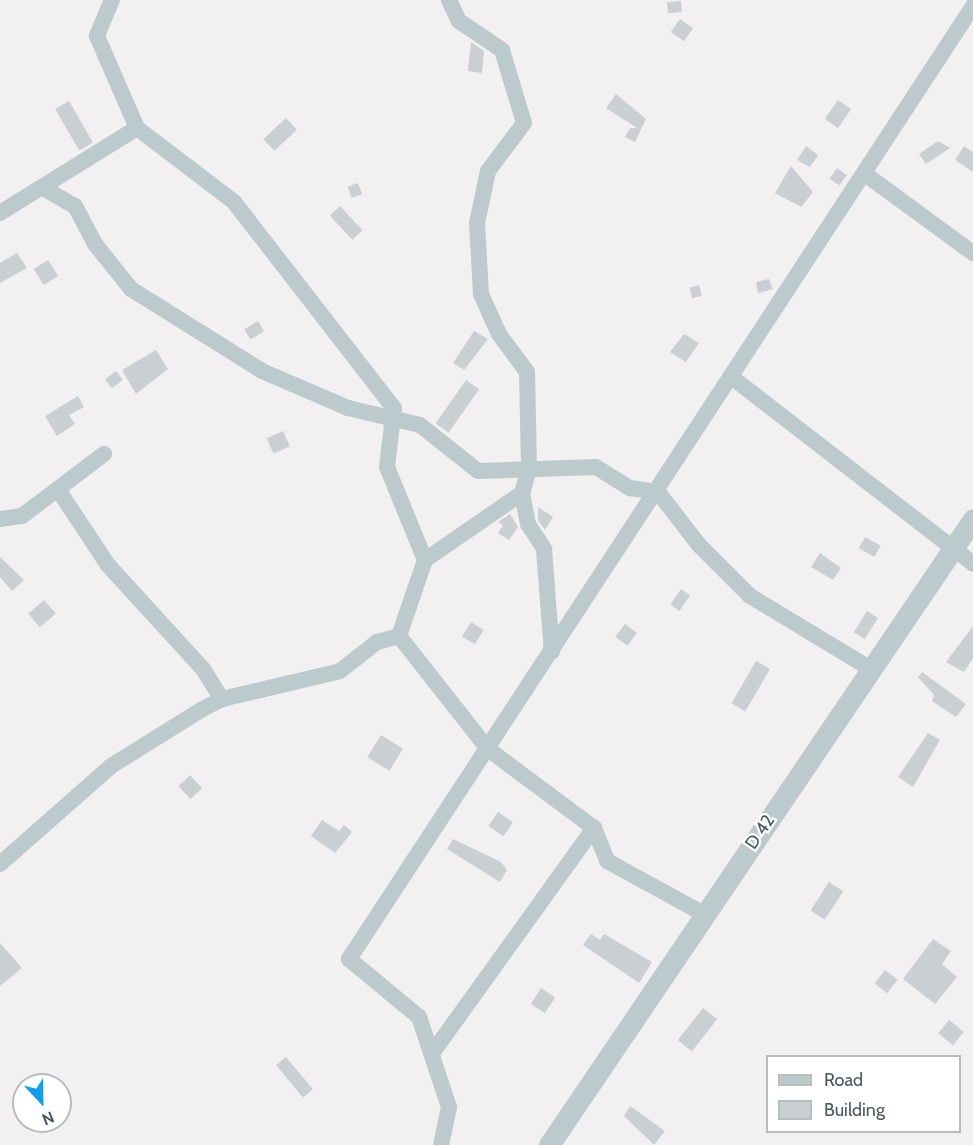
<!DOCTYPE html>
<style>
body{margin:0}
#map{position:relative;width:973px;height:1145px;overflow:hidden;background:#f3f0f1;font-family:Cabin,sans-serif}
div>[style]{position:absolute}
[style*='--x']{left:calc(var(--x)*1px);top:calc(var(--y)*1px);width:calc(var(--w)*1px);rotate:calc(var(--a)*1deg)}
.building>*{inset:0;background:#cacfd3;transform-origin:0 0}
.minor>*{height:16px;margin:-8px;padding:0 8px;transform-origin:8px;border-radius:8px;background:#bcc9cd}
.tertiary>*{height:21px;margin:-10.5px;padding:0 10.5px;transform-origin:10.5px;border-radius:10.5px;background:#bcc9cd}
span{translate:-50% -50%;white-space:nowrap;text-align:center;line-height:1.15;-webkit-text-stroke:4.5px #fff;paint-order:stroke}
.street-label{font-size:18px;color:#48595f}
.legend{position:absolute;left:766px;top:1055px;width:195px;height:78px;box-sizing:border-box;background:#fff;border:2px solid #b6bdbf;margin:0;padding:8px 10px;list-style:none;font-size:18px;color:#48595f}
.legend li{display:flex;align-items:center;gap:12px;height:30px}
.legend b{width:30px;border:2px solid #b6bdbf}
.north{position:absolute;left:12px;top:1073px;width:60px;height:60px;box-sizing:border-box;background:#fff;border:2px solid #b6bdbf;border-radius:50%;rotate:158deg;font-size:16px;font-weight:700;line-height:24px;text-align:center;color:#48595f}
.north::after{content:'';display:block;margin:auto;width:21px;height:27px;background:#149eea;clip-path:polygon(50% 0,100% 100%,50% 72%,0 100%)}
</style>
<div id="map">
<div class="building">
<i style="left:681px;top:1px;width:11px;height:14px;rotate:85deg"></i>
<i style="left:680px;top:19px;width:16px;height:16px;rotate:35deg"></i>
<i style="clip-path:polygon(471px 42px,484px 51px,482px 73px,468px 71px)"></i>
<i style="clip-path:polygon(616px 94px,646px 119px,635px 142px,625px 137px,630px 128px,637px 128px,606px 108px)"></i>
<i style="left:838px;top:100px;width:16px;height:23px;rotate:35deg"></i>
<i style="left:69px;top:101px;width:48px;height:16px;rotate:60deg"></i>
<i style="left:286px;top:118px;width:16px;height:31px;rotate:47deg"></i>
<i style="clip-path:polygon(938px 141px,950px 148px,926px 164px,919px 154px)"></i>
<i style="clip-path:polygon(806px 146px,818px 155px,810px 167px,797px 160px)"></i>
<i style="clip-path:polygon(964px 146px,973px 152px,973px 172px,955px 160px)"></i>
<i style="clip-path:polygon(791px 166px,813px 192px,801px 207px,775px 193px)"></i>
<i style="left:837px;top:168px;width:12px;height:13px;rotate:35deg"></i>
<i style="left:358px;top:183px;width:12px;height:11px;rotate:70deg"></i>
<i style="left:340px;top:206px;width:33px;height:14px;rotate:47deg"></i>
<i style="clip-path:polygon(17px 253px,27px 268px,0 283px,0 263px)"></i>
<i style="left:48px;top:260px;width:19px;height:17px;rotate:58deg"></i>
<i style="clip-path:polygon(769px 279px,773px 289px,758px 293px,756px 282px)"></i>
<i style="left:699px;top:285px;width:11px;height:10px;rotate:75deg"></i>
<i style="left:258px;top:321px;width:12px;height:16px;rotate:59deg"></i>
<i style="clip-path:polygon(474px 331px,488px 339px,464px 370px,453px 363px)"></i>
<i style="clip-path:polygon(684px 334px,699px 343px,686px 362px,670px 352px)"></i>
<i style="clip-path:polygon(156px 350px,168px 369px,136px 394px,122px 370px)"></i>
<i style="left:116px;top:371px;width:11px;height:14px;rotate:52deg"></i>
<i style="left:466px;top:380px;width:16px;height:53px;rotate:35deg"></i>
<i style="clip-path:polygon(78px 396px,84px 407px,69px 415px,75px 424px,57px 436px,45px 416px)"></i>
<i style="left:283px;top:431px;width:17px;height:18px;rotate:66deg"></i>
<i style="clip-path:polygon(538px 507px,553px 517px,545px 530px,538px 520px)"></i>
<i style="clip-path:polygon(510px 514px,518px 527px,509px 540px,498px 533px,503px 525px,498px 522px)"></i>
<i style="left:865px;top:537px;width:18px;height:13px;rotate:29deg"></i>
<i style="clip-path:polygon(820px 553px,841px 568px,833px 580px,811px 567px)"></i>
<i style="clip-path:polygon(0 557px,24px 580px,12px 591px,0 577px)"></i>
<i style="left:681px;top:589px;width:11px;height:19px;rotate:34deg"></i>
<i style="left:44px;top:600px;width:18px;height:21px;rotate:49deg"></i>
<i style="left:867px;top:611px;width:13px;height:25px;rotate:32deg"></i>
<i style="left:471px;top:622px;width:15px;height:17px;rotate:32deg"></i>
<i style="left:625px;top:624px;width:15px;height:16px;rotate:37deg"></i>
<i style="clip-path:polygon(973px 626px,973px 658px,964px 672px,946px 662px)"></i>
<i style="left:756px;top:661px;width:16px;height:49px;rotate:30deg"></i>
<i style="clip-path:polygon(922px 672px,966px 704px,956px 717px,932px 701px,934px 695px,918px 677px)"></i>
<i style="clip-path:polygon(928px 733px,940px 740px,913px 787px,898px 777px)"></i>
<i style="left:381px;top:735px;width:26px;height:26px;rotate:32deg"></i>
<i style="left:190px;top:775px;width:18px;height:16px;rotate:47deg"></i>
<i style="left:498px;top:812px;width:18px;height:17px;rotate:34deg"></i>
<i style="clip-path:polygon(322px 820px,339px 831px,344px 825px,352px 832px,335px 853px,311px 836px)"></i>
<i style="clip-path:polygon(453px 839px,501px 862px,507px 870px,500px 882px,447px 849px)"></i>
<i style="left:829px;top:882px;width:17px;height:34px;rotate:33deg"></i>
<i style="clip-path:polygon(591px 934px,600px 940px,604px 934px,652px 962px,639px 983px,583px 945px)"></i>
<i style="clip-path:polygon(933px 939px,951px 951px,942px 964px,957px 977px,935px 1004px,903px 979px)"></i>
<i style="clip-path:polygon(0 943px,22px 968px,0 986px)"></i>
<i style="left:885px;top:970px;width:16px;height:17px;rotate:38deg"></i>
<i style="left:541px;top:988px;width:17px;height:19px;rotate:33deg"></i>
<i style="left:703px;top:1008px;width:18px;height:41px;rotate:38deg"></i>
<i style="left:949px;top:1020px;width:19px;height:17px;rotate:39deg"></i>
<i style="left:286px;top:1057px;width:42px;height:13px;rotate:50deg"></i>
<i style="clip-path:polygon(630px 1106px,665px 1131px,654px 1145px,624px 1116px)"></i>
</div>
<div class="minor">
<i style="--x:112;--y:0;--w:39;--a:113"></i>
<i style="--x:97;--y:36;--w:100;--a:66.5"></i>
<i style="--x:137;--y:128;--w:122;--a:37.3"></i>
<i style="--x:234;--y:202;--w:261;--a:52.2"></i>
<i style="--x:394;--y:408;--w:59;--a:96.8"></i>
<i style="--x:387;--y:467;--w:100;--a:67.8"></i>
<i style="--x:425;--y:560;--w:80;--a:108.9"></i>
<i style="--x:399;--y:636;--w:144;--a:51.8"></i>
<i style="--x:488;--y:749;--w:132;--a:36.7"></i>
<i style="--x:594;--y:828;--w:35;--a:68"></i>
<i style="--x:607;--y:861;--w:111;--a:28.7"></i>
<i style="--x:449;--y:0;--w:23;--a:65"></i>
<i style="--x:459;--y:21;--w:52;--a:34"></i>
<i style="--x:502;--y:50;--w:76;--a:73.2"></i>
<i style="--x:524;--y:123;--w:60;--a:126.9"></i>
<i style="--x:488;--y:171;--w:53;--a:101.9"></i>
<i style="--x:477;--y:223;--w:71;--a:86.8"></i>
<i style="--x:481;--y:294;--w:44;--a:65.8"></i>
<i style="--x:499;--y:334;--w:47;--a:53.6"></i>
<i style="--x:527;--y:372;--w:97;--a:88.8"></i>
<i style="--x:529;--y:469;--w:25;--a:106"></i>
<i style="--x:522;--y:493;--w:32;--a:79"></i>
<i style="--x:528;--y:524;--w:30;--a:57"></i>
<i style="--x:544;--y:549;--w:103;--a:85.6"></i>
<i style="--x:865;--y:174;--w:134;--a:36.2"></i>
<i style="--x:45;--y:189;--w:34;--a:30"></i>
<i style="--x:75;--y:206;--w:43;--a:62.2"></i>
<i style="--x:95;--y:244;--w:58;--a:51.3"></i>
<i style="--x:131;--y:289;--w:155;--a:32"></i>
<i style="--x:262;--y:371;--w:94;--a:23.3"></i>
<i style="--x:348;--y:408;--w:74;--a:13.3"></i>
<i style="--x:420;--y:425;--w:74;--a:38.4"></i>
<i style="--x:478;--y:471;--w:118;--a:-1.9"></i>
<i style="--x:596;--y:467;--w:40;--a:32"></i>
<i style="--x:630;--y:488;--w:28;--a:8"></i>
<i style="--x:658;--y:492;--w:67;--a:52.3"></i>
<i style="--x:699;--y:545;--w:72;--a:45"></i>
<i style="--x:750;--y:596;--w:141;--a:31.1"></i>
<i style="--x:0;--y:213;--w:161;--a:-31.8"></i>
<i style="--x:734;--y:379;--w:302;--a:37.7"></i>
<i style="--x:59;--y:491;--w:89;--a:56.5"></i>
<i style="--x:108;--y:565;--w:141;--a:47.6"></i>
<i style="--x:203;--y:669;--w:36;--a:58"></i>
<i style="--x:0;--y:519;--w:22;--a:-8"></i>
<i style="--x:22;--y:516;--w:103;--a:-37.1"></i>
<i style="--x:425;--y:560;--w:118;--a:-34.6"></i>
<i style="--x:0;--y:864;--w:148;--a:-41.4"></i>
<i style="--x:111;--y:766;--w:106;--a:-31.9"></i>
<i style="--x:201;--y:710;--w:24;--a:-28"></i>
<i style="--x:222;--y:699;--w:121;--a:-13.3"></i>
<i style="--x:340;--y:671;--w:47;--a:-38.1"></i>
<i style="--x:377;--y:642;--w:23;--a:-15"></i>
<i style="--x:433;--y:1052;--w:276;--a:-54.3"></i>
<i style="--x:441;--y:1145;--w:39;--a:-78"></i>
<i style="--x:449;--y:1107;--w:95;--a:-108.4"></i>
<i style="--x:419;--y:1017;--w:91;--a:-140.4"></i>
<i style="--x:349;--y:959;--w:1139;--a:-56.78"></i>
</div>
<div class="tertiary">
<i style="--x:549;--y:1145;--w:756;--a:-55.89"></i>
</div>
<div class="street-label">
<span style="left:760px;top:832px;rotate:-56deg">D 42</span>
</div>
<ul class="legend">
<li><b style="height:8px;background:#bcc9cd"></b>Road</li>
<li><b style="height:16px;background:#cacfd3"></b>Building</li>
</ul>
<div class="north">N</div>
</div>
